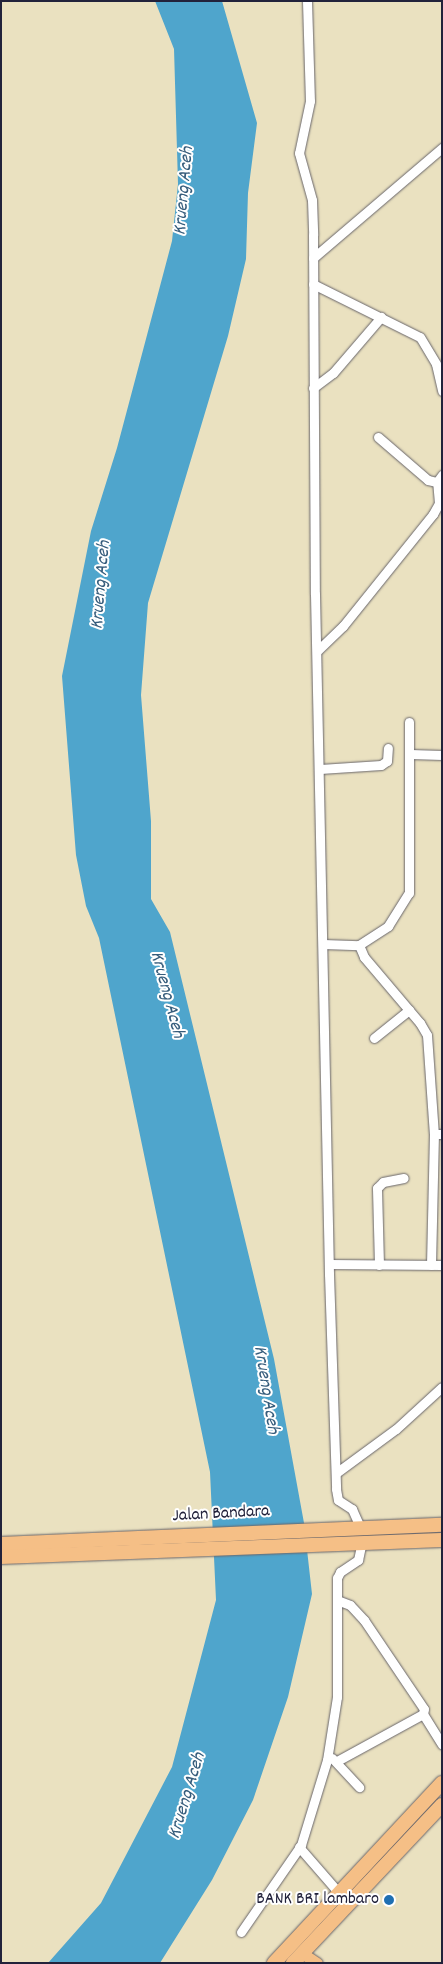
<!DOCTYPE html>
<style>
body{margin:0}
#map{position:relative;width:443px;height:1964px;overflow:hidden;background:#eae1c0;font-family:Dekko,sans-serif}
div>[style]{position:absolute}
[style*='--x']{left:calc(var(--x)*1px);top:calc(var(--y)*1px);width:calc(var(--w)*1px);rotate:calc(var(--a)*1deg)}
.water>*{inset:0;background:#4fa5cc}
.roads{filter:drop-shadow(0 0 1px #68656a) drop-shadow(0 0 1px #68656a)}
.minor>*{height:9px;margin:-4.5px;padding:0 4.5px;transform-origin:4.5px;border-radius:4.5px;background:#fff}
.major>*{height:11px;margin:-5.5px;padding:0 5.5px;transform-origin:5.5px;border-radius:5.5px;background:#f5bf86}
.highway>*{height:14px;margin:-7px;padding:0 7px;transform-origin:7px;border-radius:7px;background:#f5bf86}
.dots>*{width:14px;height:14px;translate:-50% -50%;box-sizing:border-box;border:2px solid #fff;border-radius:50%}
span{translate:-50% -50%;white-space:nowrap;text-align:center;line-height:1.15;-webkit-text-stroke:4px #fff;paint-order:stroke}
.street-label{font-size:18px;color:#22223b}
.poi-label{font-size:18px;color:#22223b}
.right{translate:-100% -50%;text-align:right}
.water-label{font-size:19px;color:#365d7c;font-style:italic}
.frame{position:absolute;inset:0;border:2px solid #22223b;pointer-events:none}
</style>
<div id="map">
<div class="water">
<i style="clip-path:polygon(155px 1px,222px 1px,257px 123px,248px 193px,246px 259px,228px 336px,148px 603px,141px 695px,151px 821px,151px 899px,170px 932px,274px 1359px,304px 1523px,312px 1594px,288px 1697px,253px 1800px,212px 1880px,160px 1963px,48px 1963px,101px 1903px,172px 1767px,216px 1600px,210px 1472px,99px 938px,86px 906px,76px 855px,62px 676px,91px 531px,117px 448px,172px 241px,178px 184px,174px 49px)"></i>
</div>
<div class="roads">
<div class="minor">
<i style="--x:307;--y:1;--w:100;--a:88.3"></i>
<i style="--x:310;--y:101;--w:53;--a:101.9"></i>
<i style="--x:299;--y:153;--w:49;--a:74.5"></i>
<i style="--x:312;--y:200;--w:35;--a:88"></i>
<i style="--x:313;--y:235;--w:359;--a:89.7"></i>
<i style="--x:315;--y:594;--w:680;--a:88.82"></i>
<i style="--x:329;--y:1274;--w:215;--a:88.1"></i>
<i style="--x:336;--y:1489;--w:11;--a:80"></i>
<i style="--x:338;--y:1500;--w:17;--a:33"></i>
<i style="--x:352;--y:1509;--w:20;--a:66"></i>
<i style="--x:313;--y:258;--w:170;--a:-40.5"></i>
<i style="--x:313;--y:284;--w:119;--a:26.4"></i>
<i style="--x:420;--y:337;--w:31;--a:59"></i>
<i style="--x:436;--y:364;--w:28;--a:77"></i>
<i style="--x:313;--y:388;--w:25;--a:-37"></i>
<i style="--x:333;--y:373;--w:74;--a:-49.4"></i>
<i style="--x:378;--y:437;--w:66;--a:40.7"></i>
<i style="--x:428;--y:480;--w:9;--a:13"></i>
<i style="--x:317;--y:651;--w:36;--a:-44"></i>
<i style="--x:343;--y:626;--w:144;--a:-51.2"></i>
<i style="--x:433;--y:514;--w:13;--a:-61"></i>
<i style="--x:439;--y:503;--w:21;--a:-95"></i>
<i style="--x:437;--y:482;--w:9;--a:-54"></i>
<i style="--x:410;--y:754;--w:32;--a:2"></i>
<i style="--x:320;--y:769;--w:61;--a:-3.8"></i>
<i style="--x:381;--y:765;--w:7;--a:-34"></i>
<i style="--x:387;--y:761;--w:13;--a:-86"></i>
<i style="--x:323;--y:944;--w:36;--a:2"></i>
<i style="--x:359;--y:945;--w:13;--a:67"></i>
<i style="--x:364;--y:957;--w:87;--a:49.7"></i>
<i style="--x:420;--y:1023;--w:14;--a:60"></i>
<i style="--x:427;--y:1035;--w:99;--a:86"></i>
<i style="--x:434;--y:1134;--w:8;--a:0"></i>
<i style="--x:359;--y:945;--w:35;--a:-33"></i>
<i style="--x:388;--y:926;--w:39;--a:-58"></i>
<i style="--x:409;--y:893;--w:171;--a:-90"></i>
<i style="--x:374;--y:1038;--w:45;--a:-38.7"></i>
<i style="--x:329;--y:1264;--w:113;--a:0.5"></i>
<i style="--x:379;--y:1265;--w:77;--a:-91.5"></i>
<i style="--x:377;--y:1188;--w:8;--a:-45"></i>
<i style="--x:383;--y:1182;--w:21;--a:-11"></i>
<i style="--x:431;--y:1265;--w:131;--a:-88.7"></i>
<i style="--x:336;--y:1473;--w:74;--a:-36.3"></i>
<i style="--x:396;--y:1429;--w:62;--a:-42.4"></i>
<i style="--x:337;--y:1600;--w:14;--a:21"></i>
<i style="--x:350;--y:1605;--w:21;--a:47"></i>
<i style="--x:364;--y:1620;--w:107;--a:56"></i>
<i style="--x:424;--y:1709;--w:5;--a:101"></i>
<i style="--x:423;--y:1714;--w:98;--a:151.3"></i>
<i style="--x:423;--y:1714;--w:36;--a:58"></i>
<i style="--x:332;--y:1758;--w:40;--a:47"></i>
<i style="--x:299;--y:1847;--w:61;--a:49"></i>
<i style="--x:241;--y:1932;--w:106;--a:-55.4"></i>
<i style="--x:301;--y:1845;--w:89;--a:-73"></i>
<i style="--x:327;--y:1760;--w:64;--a:-81"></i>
<i style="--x:337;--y:1697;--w:119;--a:-90"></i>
<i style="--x:337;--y:1578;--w:7;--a:-63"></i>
<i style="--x:340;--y:1572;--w:22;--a:-34"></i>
<i style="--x:358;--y:1560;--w:19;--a:-78"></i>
</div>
<div class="major">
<i style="--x:302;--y:1953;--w:18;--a:34"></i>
</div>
<div class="highway">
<i style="--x:1;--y:1544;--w:441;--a:-2.5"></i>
<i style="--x:1;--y:1557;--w:441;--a:-2.2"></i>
<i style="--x:274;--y:1963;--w:246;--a:-47"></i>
<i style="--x:293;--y:1963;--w:217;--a:-46.7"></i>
</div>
</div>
<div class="dots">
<i style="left:389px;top:1900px;background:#1f6fb2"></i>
</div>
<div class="street-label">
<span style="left:221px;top:1515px;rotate:-3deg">Jalan Bandara</span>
</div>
<div class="poi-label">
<span class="right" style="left:379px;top:1900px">BANK BRI lambaro</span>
</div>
<div class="water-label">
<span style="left:185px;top:191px;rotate:-85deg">Krueng Aceh</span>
<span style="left:102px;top:585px;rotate:-85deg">Krueng Aceh</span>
<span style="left:166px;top:995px;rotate:75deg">Krueng Aceh</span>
<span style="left:265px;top:1390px;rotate:81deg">Krueng Aceh</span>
<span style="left:188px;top:1796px;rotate:-73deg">Krueng Aceh</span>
</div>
<div class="frame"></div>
</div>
